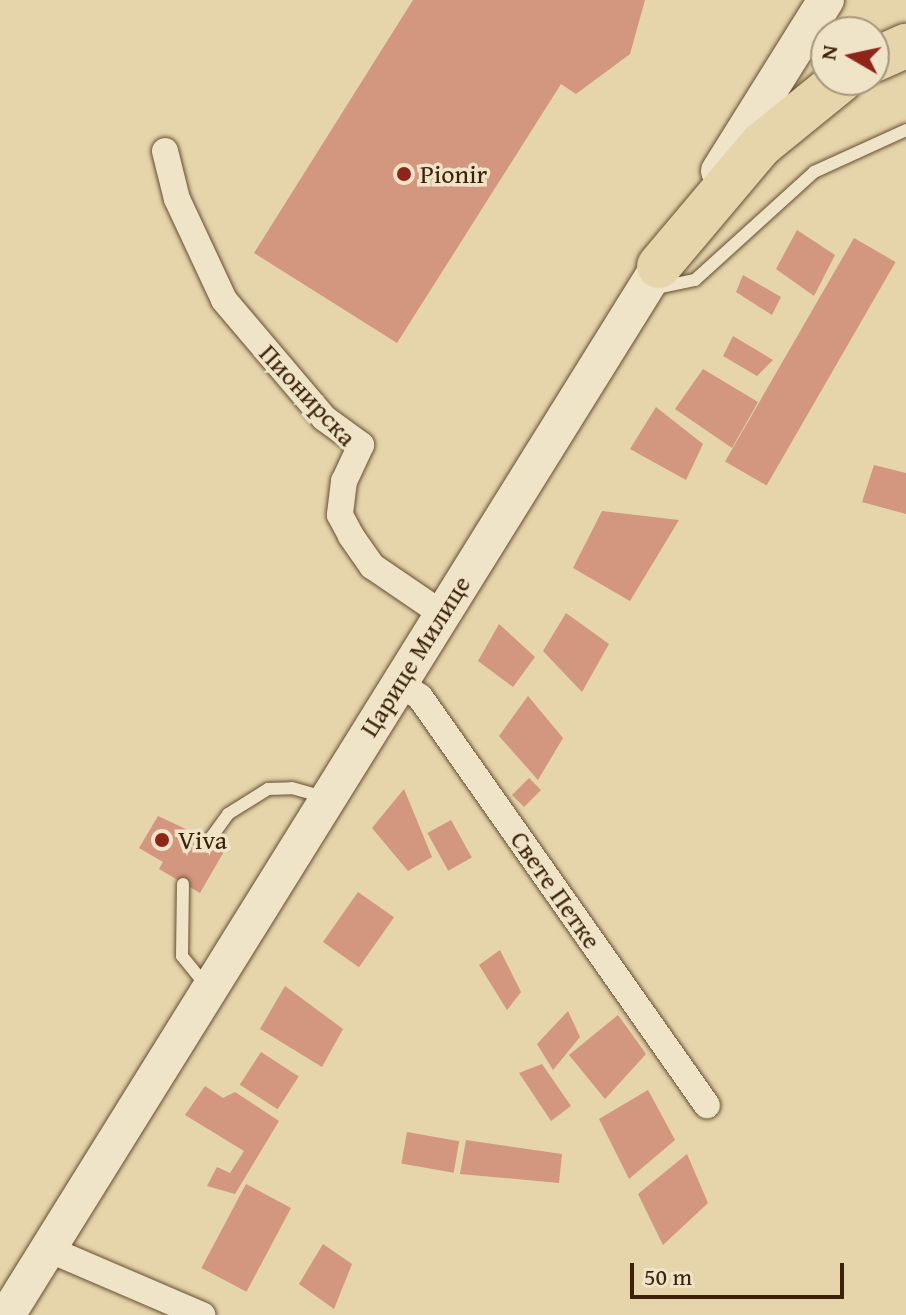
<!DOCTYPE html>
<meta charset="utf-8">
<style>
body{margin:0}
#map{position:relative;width:906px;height:1315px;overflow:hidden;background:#e6d4ab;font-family:"Gentium Book Plus",serif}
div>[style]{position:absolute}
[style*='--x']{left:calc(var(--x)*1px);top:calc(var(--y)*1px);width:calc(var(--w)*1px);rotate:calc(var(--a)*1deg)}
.building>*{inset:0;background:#d3967e;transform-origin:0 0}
.roads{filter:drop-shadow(0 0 2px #664e31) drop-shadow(0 0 2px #664e31)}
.service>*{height:12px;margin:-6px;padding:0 6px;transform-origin:6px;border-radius:6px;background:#efe3c8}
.minor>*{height:26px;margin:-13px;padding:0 13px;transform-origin:13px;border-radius:13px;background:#efe3c8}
.secondary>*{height:36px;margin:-18px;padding:0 18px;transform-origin:18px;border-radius:18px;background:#efe3c8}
.motorway>*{height:44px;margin:-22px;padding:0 22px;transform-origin:22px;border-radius:22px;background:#e6d4ab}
.dots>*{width:22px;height:22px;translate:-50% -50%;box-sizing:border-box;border:4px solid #efe3c8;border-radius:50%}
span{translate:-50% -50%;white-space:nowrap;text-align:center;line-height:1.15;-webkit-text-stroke:7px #efe3c8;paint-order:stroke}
.poi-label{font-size:26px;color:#3c2208}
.left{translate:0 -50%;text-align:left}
.street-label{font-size:26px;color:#3c2208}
.north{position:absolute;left:810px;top:16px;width:80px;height:80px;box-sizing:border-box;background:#efe3c8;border:2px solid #a7967b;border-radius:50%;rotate:279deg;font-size:22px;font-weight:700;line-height:32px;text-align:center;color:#3c2208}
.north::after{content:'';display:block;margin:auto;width:28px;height:36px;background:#8f2418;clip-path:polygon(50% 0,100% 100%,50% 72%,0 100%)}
.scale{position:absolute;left:630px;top:1263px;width:214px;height:36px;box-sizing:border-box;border:4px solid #3c2208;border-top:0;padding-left:10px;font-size:24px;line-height:28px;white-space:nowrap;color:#3c2208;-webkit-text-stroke:6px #efe3c8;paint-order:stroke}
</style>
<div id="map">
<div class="building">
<i style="clip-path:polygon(413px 0,645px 0,630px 54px,576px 94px,561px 84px,397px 343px,254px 253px)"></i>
<i style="clip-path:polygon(797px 230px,835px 255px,814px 296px,776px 269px)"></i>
<i style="left:854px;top:238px;width:48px;height:258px;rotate:30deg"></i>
<i style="clip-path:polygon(743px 275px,781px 297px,772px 315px,736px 292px)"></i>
<i style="clip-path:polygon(733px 336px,773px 360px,757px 376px,723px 356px)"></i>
<i style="clip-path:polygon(703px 369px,758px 402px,732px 448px,675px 409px)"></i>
<i style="clip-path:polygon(656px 407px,703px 444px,686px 480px,630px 449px)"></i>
<i style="clip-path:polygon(874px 465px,906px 473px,906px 514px,862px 502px)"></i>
<i style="clip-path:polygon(602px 511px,679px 520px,630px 601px,573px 568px)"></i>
<i style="clip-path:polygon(566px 613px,609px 644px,582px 692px,543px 651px)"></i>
<i style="clip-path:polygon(499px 624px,535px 657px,513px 687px,478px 661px)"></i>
<i style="clip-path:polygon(528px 696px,563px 738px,538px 780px,499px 736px)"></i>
<i style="left:529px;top:778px;width:17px;height:24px;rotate:45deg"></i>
<i style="clip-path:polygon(404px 789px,432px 857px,408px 871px,372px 828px)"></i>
<i style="clip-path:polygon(158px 816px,226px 848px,200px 893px,159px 869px,163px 862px,139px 848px)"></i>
<i style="left:451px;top:820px;width:43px;height:27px;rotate:61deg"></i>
<i style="left:358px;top:892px;width:44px;height:61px;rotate:35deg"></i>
<i style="clip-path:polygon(500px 950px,521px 992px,507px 1010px,479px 965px)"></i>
<i style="clip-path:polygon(285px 986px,343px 1029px,322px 1067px,260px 1029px)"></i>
<i style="clip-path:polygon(568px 1011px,580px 1037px,553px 1070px,537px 1044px)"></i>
<i style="clip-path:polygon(618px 1015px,646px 1054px,605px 1099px,569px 1055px)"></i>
<i style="left:261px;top:1052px;width:45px;height:39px;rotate:33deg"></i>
<i style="clip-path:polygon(542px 1064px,571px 1106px,551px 1121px,519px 1073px)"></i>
<i style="clip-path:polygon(205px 1086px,223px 1098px,235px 1092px,279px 1121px,235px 1194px,207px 1186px,217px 1167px,230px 1173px,244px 1151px,185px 1115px)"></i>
<i style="clip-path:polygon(648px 1090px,675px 1140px,629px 1179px,599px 1119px)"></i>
<i style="left:407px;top:1132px;width:53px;height:32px;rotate:10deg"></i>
<i style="clip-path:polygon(466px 1140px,562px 1154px,559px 1183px,460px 1174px)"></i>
<i style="clip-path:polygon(687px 1154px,708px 1203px,663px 1245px,638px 1194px)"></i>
<i style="left:246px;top:1184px;width:51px;height:95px;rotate:28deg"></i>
<i style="clip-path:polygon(323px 1244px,352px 1264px,334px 1309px,299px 1284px)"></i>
</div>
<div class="roads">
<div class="service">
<i style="--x:651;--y:289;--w:45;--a:-11.6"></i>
<i style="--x:695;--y:280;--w:161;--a:-42.2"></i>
<i style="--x:814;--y:172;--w:101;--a:-24.5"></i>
<i style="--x:210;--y:839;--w:31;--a:-54"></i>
<i style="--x:228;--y:814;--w:47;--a:-32"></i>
<i style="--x:268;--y:789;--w:24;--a:-2"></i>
<i style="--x:292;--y:788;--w:32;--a:16"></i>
<i style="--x:183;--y:884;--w:72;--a:90.8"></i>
<i style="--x:182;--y:956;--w:40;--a:51"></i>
</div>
<div class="minor">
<i style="--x:165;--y:151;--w:49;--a:76"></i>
<i style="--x:177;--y:199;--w:111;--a:65"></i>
<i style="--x:224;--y:300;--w:155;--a:49.7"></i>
<i style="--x:324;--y:418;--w:46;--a:36.1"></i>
<i style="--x:361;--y:445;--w:40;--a:115"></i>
<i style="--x:344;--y:481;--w:34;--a:97"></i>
<i style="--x:340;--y:515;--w:24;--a:62"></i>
<i style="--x:351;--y:536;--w:37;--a:55"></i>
<i style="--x:372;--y:566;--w:83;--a:34.3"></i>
<i style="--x:399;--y:682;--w:26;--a:36"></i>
<i style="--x:420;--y:697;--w:499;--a:54.9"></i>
<i style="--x:48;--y:1249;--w:168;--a:23.2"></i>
</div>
<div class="secondary">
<i style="--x:719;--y:171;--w:202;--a:-58"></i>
<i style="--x:7;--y:1315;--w:1263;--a:-58.13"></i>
</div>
<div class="motorway">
<i style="--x:874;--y:60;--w:35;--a:-24"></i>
<i style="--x:659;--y:266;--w:158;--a:-49.9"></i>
<i style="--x:761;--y:145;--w:103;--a:-39.1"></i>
</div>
</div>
<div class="dots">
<i style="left:404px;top:174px;background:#8f2418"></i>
<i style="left:162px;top:840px;background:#8f2418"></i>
</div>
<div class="poi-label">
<span class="left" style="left:420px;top:174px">Pionir</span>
<span class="left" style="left:178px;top:840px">Viva</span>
</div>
<div class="street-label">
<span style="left:308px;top:395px;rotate:47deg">Пионирска</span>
<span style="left:415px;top:656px;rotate:-58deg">Царице Милице</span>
<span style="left:556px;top:890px;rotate:55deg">Свете Петке</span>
</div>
<div class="north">N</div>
<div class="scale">50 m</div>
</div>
